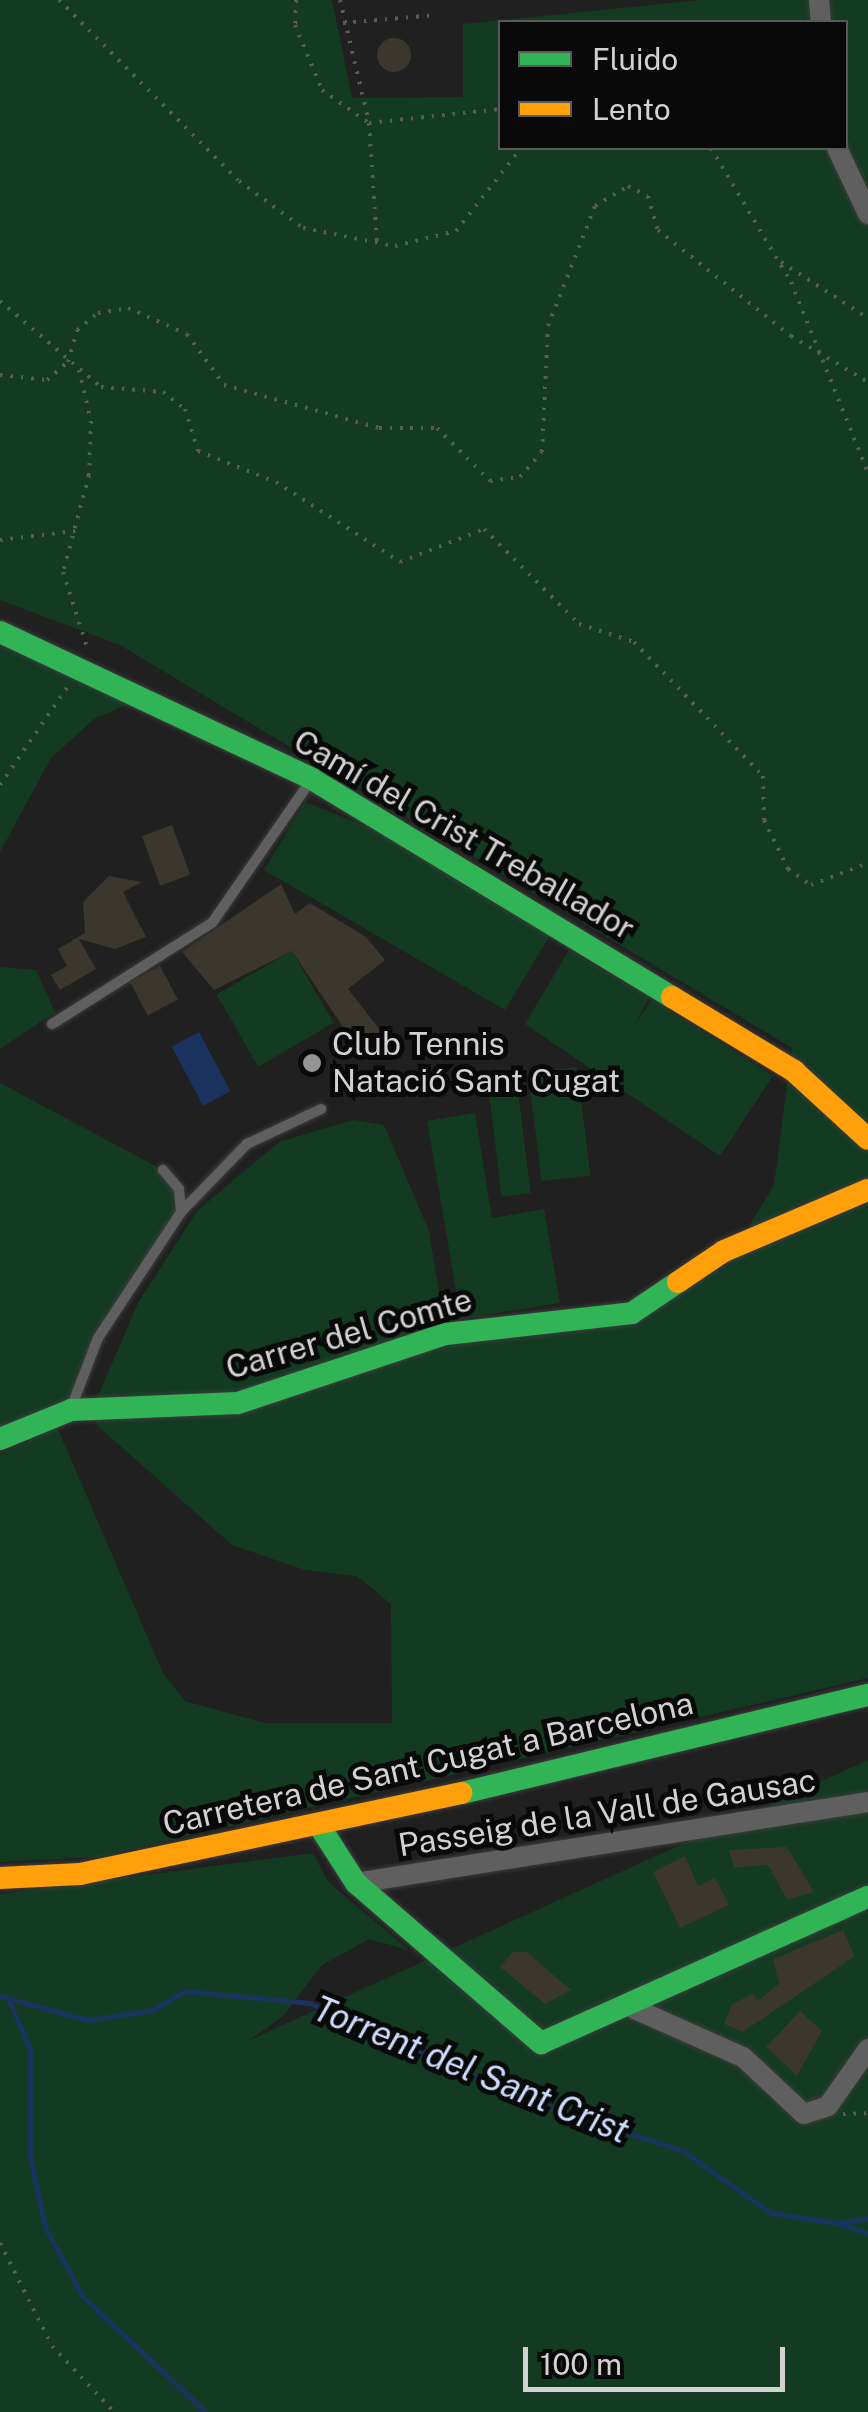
<!DOCTYPE html>
<meta charset="utf-8">
<style>
body{margin:0}
#map{position:relative;width:868px;height:2412px;overflow:hidden;background:#202020;font-family:"Public Sans",sans-serif}
div>[style]{position:absolute}
[style*='--x']{left:calc(var(--x)*1px);top:calc(var(--y)*1px);width:calc(var(--w)*1px);rotate:calc(var(--a)*1deg)}
.green>*{inset:0;background:#123b22;transform-origin:0 0}
.water>*{inset:0;background:#1b325e;transform-origin:0 0}
.stream>*{height:5px;margin:-2.5px;padding:0 2.5px;transform-origin:2.5px;border-radius:2.5px;background:#1b325e}
.building>*{inset:0;background:#3b362e;transform-origin:0 0}
.round{border-radius:50%}
.path>*{height:4px;margin-top:-2px;transform-origin:0;background:repeating-linear-gradient(90deg,#5b5b5c 0 2.5px,transparent 0 10.5px)}
.roads{filter:drop-shadow(0 0 2px #3c3c3d) drop-shadow(0 0 2px #3c3c3d)}
.lane>*{height:10px;margin:-5px;padding:0 5px;transform-origin:5px;border-radius:5px;background:#605f60}
.street>*{height:20px;margin:-10px;padding:0 10px;transform-origin:10px;border-radius:10px;background:#605f60}
.fast>*{height:22px;margin:-11px;padding:0 11px;transform-origin:11px;border-radius:11px;background:#30b455}
.slow>*{height:22px;margin:-11px;padding:0 11px;transform-origin:11px;border-radius:11px;background:#ff9f0a}
.dots>*{width:28px;height:28px;translate:-50% -50%;box-sizing:border-box;border:5px solid #090909;border-radius:50%}
span{translate:-50% -50%;white-space:nowrap;text-align:center;line-height:1.15;-webkit-text-stroke:10px #090909;paint-order:stroke}
.street-label{font-size:32px;color:#d2d2d3}
.poi-label{font-size:32px;color:#d2d2d3}
.left{translate:0 -50%;text-align:left}
.water-label{font-size:35px;color:#cbdcfc;font-style:italic}
.legend{position:absolute;left:498px;top:20px;width:350px;height:130px;box-sizing:border-box;background:#090909;border:2px solid #59595a;margin:0;padding:12px 18px;list-style:none;font-size:30px;color:#d2d2d3}
.legend li{display:flex;align-items:center;gap:20px;height:50px}
.legend b{width:50px;border:2px solid #59595a}
.scale{position:absolute;left:523px;top:2347px;width:262px;height:45px;box-sizing:border-box;border:5px solid #d2d2d3;border-top:0;padding-left:12px;font-size:30px;line-height:35px;white-space:nowrap;color:#d2d2d3;-webkit-text-stroke:8px #090909;paint-order:stroke}
</style>
<div id="map">
<div class="green">
<i style="clip-path:polygon(evenodd,0 0,332px 0,352px 98px,463px 97px,463px 24px,701px 0,868px 0,868px 1678px,98px 1857px,0 1862px,0 1455px,57px 1427px,163px 1673px,185px 1701px,264px 1723px,392px 1723px,391px 1604px,357px 1576px,305px 1570px,232px 1545px,98px 1426px,92px 1410px,138px 1303px,197px 1211px,279px 1142px,353px 1120px,384px 1125px,429px 1231px,446px 1334px,588px 1317px,725px 1266px,774px 1185px,792px 1048px,120px 645px,0 600px,0 0,500px 22px,846px 22px,846px 148px,500px 148px,500px 22px)"></i>
<i style="clip-path:polygon(0 646px,142px 698px,94px 719px,51px 758px,0 852px)"></i>
<i style="clip-path:polygon(305px 802px,393px 837px,550px 935px,505px 1010px,264px 870px)"></i>
<i style="clip-path:polygon(569px 950px,649px 998px,636px 1023px,652px 1000px,773px 1076px,720px 1156px,525px 1024px)"></i>
<i style="left:292px;top:951px;width:83px;height:87px;rotate:60deg"></i>
<i style="clip-path:polygon(0 967px,36px 970px,55px 1012px,0 1049px)"></i>
<i style="left:577px;top:1067px;width:109px;height:49px;rotate:83deg"></i>
<i style="clip-path:polygon(0 1083px,163px 1170px,179px 1189px,181px 1212px,98px 1338px,71px 1410px,0 1439px)"></i>
<i style="left:517px;top:1083px;width:111px;height:29px;rotate:83deg"></i>
<i style="clip-path:polygon(475px 1113px,492px 1218px,544px 1209px,560px 1303px,461px 1319px,427px 1121px)"></i>
<i style="clip-path:polygon(868px 1760px,868px 2412px,0 2412px,0 1894px,313px 1853px,328px 1882px,409px 1950px,369px 1939px,322px 1965px,283px 2016px,250px 2040px)"></i>
</div>
<div class="water">
<i style="left:199px;top:1032px;width:67px;height:31px;rotate:62deg"></i>
</div>
<div class="stream">
<i style="--x:0;--y:1996;--w:91;--a:15.3"></i>
<i style="--x:88;--y:2020;--w:66;--a:-8.7"></i>
<i style="--x:153;--y:2010;--w:37;--a:-31"></i>
<i style="--x:185;--y:1991;--w:126;--a:5.5"></i>
<i style="--x:310;--y:2003;--w:249;--a:23.7"></i>
<i style="--x:538;--y:2103;--w:153;--a:18.3"></i>
<i style="--x:683;--y:2151;--w:108;--a:35.2"></i>
<i style="--x:771;--y:2213;--w:67;--a:8.6"></i>
<i style="--x:837;--y:2223;--w:31;--a:-9"></i>
<i style="--x:9;--y:2001;--w:51;--a:65.9"></i>
<i style="--x:30;--y:2048;--w:108;--a:90"></i>
<i style="--x:30;--y:2156;--w:73;--a:78.1"></i>
<i style="--x:45;--y:2227;--w:80;--a:61.5"></i>
<i style="--x:83;--y:2297;--w:168;--a:43.1"></i>
<i style="--x:842;--y:2225;--w:27;--a:17"></i>
</div>
<div class="building">
<i class="round" style="left:377px;top:38px;width:34px;height:34px"></i>
<i style="left:172px;top:825px;width:53px;height:32px;rotate:70deg"></i>
<i style="clip-path:polygon(109px 876px,142px 882px,123px 892px,146px 937px,115px 949px,79px 939px,96px 969px,60px 990px,51px 975px,67px 966px,58px 949px,85px 933px,83px 902px)"></i>
<i style="clip-path:polygon(281px 884px,295px 914px,310px 903px,366px 937px,385px 960px,348px 989px,381px 1031px,357px 1048px,292px 951px,214px 990px,182px 952px)"></i>
<i style="left:160px;top:966px;width:38px;height:34px;rotate:62deg"></i>
<i style="clip-path:polygon(787px 1847px,814px 1892px,787px 1900px,768px 1865px,734px 1868px,729px 1850px)"></i>
<i style="clip-path:polygon(685px 1856px,698px 1886px,715px 1878px,729px 1905px,680px 1928px,653px 1872px)"></i>
<i style="clip-path:polygon(843px 1930px,855px 1956px,743px 2032px,724px 2024px,732px 2004px,753px 1994px,757px 2001px,779px 1984px,773px 1959px)"></i>
<i style="clip-path:polygon(513px 1952px,527px 1952px,571px 1990px,545px 2004px,500px 1967px)"></i>
<i style="clip-path:polygon(800px 2011px,822px 2031px,797px 2076px,766px 2047px)"></i>
</div>
<div class="path">
<i style="--x:59;--y:0;--w:255;--a:45.2"></i>
<i style="--x:239;--y:181;--w:79;--a:36.3"></i>
<i style="--x:303;--y:228;--w:94;--a:11.1"></i>
<i style="--x:395;--y:246;--w:63;--a:-13.8"></i>
<i style="--x:456;--y:231;--w:105;--a:-51.9"></i>
<i style="--x:296;--y:0;--w:25;--a:92"></i>
<i style="--x:295;--y:25;--w:70;--a:67.4"></i>
<i style="--x:322;--y:90;--w:57;--a:35.1"></i>
<i style="--x:369;--y:123;--w:120;--a:86.2"></i>
<i style="--x:340;--y:0;--w:126;--a:76.7"></i>
<i style="--x:369;--y:123;--w:132;--a:-6.1"></i>
<i style="--x:343;--y:23;--w:94;--a:-4.9"></i>
<i style="--x:711;--y:148;--w:156;--a:59.2"></i>
<i style="--x:791;--y:282;--w:206;--a:68"></i>
<i style="--x:781;--y:262;--w:103;--a:32.8"></i>
<i style="--x:0;--y:301;--w:133;--a:40.4"></i>
<i style="--x:101;--y:387;--w:62;--a:4.6"></i>
<i style="--x:163;--y:392;--w:28;--a:38"></i>
<i style="--x:185;--y:409;--w:44;--a:72.8"></i>
<i style="--x:198;--y:451;--w:84;--a:21.7"></i>
<i style="--x:276;--y:482;--w:148;--a:32.8"></i>
<i style="--x:400;--y:562;--w:90;--a:-21.4"></i>
<i style="--x:484;--y:529;--w:134;--a:45"></i>
<i style="--x:579;--y:624;--w:58;--a:18.1"></i>
<i style="--x:634;--y:642;--w:186;--a:46.1"></i>
<i style="--x:763;--y:776;--w:44;--a:88.7"></i>
<i style="--x:764;--y:820;--w:55;--a:63.9"></i>
<i style="--x:788;--y:869;--w:28;--a:35"></i>
<i style="--x:811;--y:885;--w:61;--a:-21.1"></i>
<i style="--x:79;--y:370;--w:52;--a:76.8"></i>
<i style="--x:91;--y:421;--w:54;--a:92.1"></i>
<i style="--x:89;--y:475;--w:100;--a:105"></i>
<i style="--x:63;--y:572;--w:79;--a:72.3"></i>
<i style="--x:0;--y:375;--w:47;--a:6.1"></i>
<i style="--x:47;--y:380;--w:28;--a:-41"></i>
<i style="--x:68;--y:362;--w:33;--a:-74"></i>
<i style="--x:77;--y:330;--w:27;--a:-39"></i>
<i style="--x:98;--y:313;--w:30;--a:-9"></i>
<i style="--x:128;--y:308;--w:64;--a:23.8"></i>
<i style="--x:187;--y:334;--w:63;--a:54"></i>
<i style="--x:224;--y:385;--w:161;--a:15.5"></i>
<i style="--x:379;--y:428;--w:58;--a:0"></i>
<i style="--x:437;--y:428;--w:75;--a:45"></i>
<i style="--x:490;--y:481;--w:30;--a:-8"></i>
<i style="--x:520;--y:477;--w:33;--a:-49"></i>
<i style="--x:542;--y:452;--w:126;--a:-87.3"></i>
<i style="--x:548;--y:326;--w:129;--a:-68.6"></i>
<i style="--x:595;--y:206;--w:39;--a:-31"></i>
<i style="--x:628;--y:186;--w:22;--a:27"></i>
<i style="--x:648;--y:196;--w:35;--a:74"></i>
<i style="--x:658;--y:230;--w:170;--a:38.6"></i>
<i style="--x:791;--y:336;--w:90;--a:30.9"></i>
<i style="--x:0;--y:540;--w:76;--a:-6.8"></i>
<i style="--x:0;--y:785;--w:120;--a:-55.5"></i>
<i style="--x:843;--y:2114;--w:25;--a:-2"></i>
<i style="--x:0;--y:2243;--w:115;--a:63.2"></i>
<i style="--x:52;--y:2346;--w:91;--a:46.8"></i>
</div>
<div class="roads">
<div class="lane">
<i style="--x:52;--y:1024;--w:189;--a:-32.3"></i>
<i style="--x:212;--y:923;--w:174;--a:-55.3"></i>
<i style="--x:181;--y:1212;--w:95;--a:-45.9"></i>
<i style="--x:247;--y:1144;--w:82;--a:-25.3"></i>
<i style="--x:71;--y:1408;--w:75;--a:-68.9"></i>
<i style="--x:98;--y:1338;--w:151;--a:-56.6"></i>
<i style="--x:181;--y:1212;--w:23;--a:-95"></i>
<i style="--x:179;--y:1189;--w:25;--a:-130"></i>
</div>
<div class="street">
<i style="--x:819;--y:0;--w:22;--a:85"></i>
<i style="--x:837;--y:148;--w:73;--a:64.8"></i>
<i style="--x:356;--y:1883;--w:518;--a:-8.99"></i>
<i style="--x:626;--y:2005;--w:128;--a:24"></i>
<i style="--x:743;--y:2057;--w:83;--a:43.1"></i>
<i style="--x:804;--y:2114;--w:25;--a:-18"></i>
<i style="--x:828;--y:2106;--w:70;--a:-54.9"></i>
</div>
<div class="fast">
<i style="--x:0;--y:632;--w:345;--a:25.2"></i>
<i style="--x:312;--y:779;--w:421;--a:31.2"></i>
<i style="--x:0;--y:1439;--w:77;--a:-22.2"></i>
<i style="--x:71;--y:1410;--w:167;--a:-2.4"></i>
<i style="--x:238;--y:1403;--w:219;--a:-18.4"></i>
<i style="--x:446;--y:1334;--w:187;--a:-6.4"></i>
<i style="--x:632;--y:1313;--w:55;--a:-34"></i>
<i style="--x:462;--y:1793;--w:418;--a:-13.6"></i>
<i style="--x:320;--y:1827;--w:67;--a:57.3"></i>
<i style="--x:356;--y:1883;--w:245;--a:40.9"></i>
<i style="--x:541;--y:2043;--w:358;--a:-24.1"></i>
</div>
<div class="slow">
<i style="--x:672;--y:997;--w:143;--a:31.2"></i>
<i style="--x:794;--y:1071;--w:100;--a:42.6"></i>
<i style="--x:678;--y:1282;--w:55;--a:-34"></i>
<i style="--x:724;--y:1251;--w:156;--a:-23"></i>
<i style="--x:0;--y:1878;--w:80;--a:-2.9"></i>
<i style="--x:80;--y:1874;--w:390;--a:-12"></i>
</div>
</div>
<div class="dots">
<i style="left:312px;top:1063px;background:#949494"></i>
</div>
<div class="street-label">
<span style="left:464px;top:835px;rotate:30deg">Camí del Crist Treballador</span>
<span style="left:349px;top:1334px;rotate:-16deg">Carrer del Comte</span>
<span style="left:428px;top:1764px;rotate:-13deg">Carretera de Sant Cugat a Barcelona</span>
<span style="left:607px;top:1813px;rotate:-9deg">Passeig de la Vall de Gausac</span>
</div>
<div class="poi-label">
<span class="left" style="left:332px;top:1063px">Club Tennis<br>Natació Sant Cugat</span>
</div>
<div class="water-label">
<span style="left:471px;top:2070px;rotate:22deg">Torrent del Sant Crist</span>
</div>
<ul class="legend">
<li><b style="height:12px;background:#30b455"></b>Fluido</li>
<li><b style="height:12px;background:#ff9f0a"></b>Lento</li>
</ul>
<div class="scale">100 m</div>
</div>
